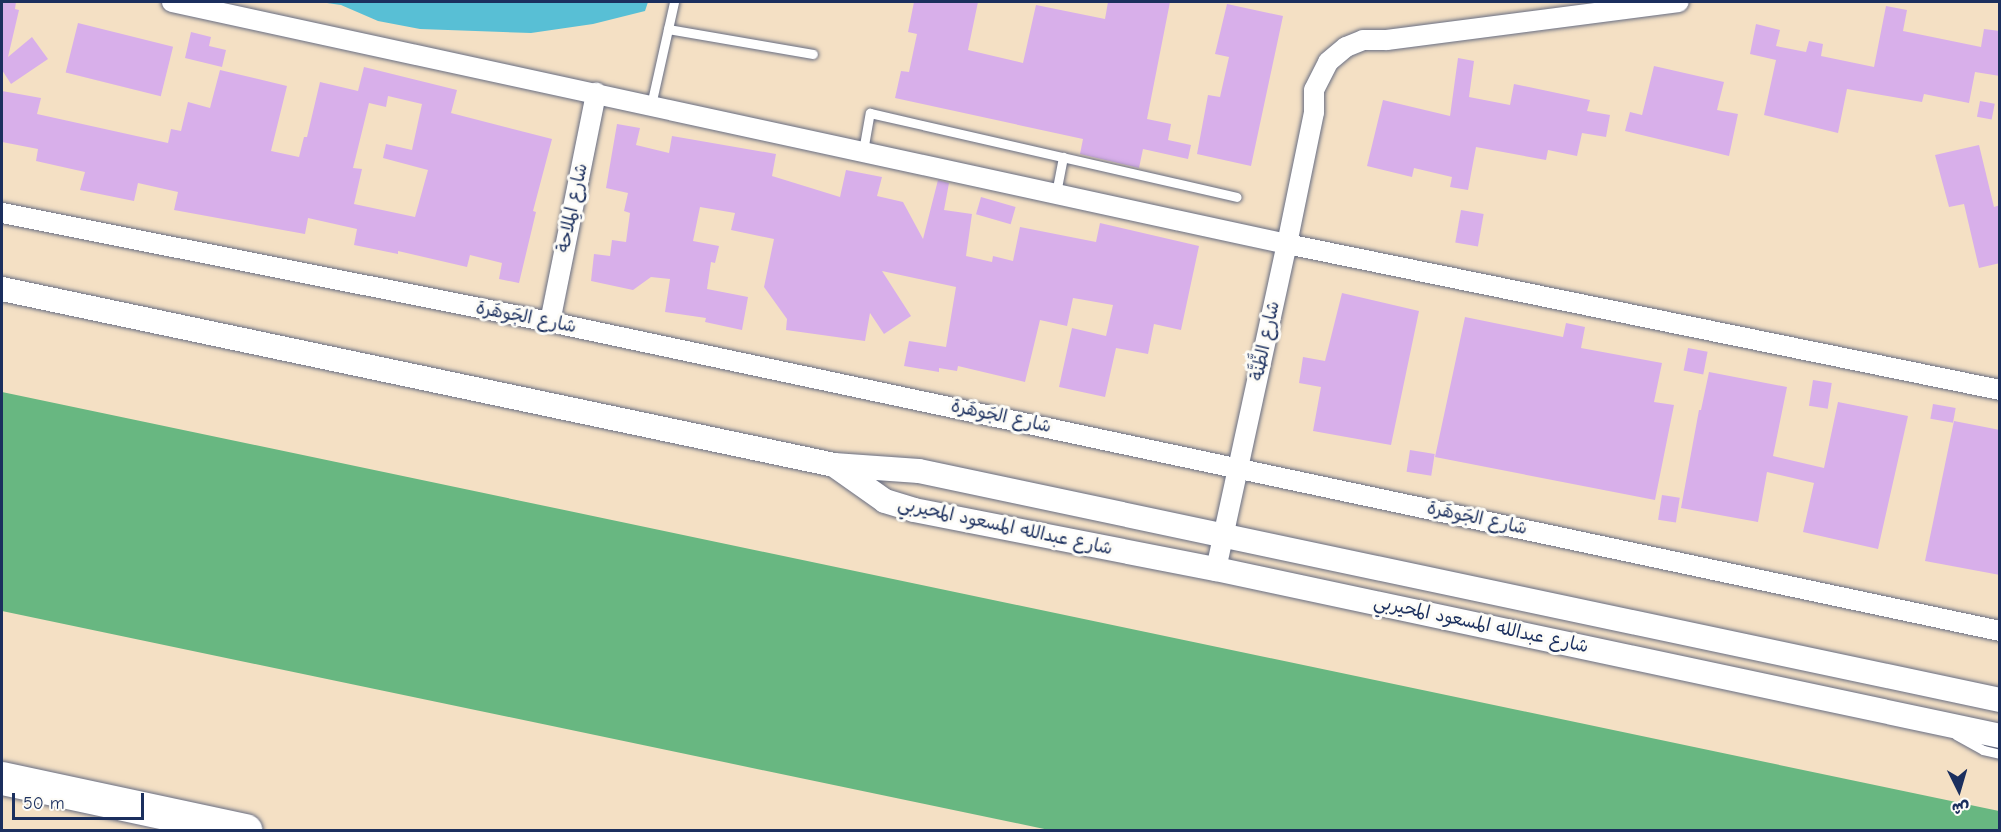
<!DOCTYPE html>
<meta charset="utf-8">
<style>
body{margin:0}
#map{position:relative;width:2001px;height:832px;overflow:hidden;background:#f4e0c4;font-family:"Comic Neue","Playpen Sans Arabic",sans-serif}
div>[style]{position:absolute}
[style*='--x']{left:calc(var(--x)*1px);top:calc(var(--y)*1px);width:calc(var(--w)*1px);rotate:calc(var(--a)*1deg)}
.forest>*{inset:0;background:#68b781}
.water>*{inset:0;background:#58bfd5}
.building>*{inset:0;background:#d8afea;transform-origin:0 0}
.roads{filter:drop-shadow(0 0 2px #676d82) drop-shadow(0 0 2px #676d82)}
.service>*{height:9px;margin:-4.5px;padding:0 4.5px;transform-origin:4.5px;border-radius:4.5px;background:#fff}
.minor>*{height:20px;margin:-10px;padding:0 10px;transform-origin:10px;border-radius:10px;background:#fff}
.tertiary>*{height:24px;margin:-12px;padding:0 12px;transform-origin:12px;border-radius:12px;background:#fff}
.motorway>*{height:33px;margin:-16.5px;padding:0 16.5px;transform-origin:16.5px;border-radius:16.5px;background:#fff}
span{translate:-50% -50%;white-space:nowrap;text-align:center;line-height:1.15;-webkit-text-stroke:6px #fdfcf7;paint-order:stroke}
.street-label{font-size:18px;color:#1b2f5e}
.frame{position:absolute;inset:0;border:3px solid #1b2f5e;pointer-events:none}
.north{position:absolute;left:1929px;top:760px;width:60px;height:60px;-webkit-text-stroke:4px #fdfcf7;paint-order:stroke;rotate:175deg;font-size:16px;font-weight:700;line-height:24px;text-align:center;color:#1b2f5e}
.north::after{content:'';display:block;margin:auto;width:21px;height:27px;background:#1b2f5e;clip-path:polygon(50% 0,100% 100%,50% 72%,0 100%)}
.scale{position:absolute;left:12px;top:793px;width:132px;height:27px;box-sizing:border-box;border:3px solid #1b2f5e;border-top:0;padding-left:8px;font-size:18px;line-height:21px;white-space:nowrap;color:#1b2f5e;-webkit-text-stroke:4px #fdfcf7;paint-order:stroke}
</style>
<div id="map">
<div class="forest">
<i style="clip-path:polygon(2px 392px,1999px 811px,1999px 830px,1049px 830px,2px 611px)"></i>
</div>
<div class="water">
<i style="clip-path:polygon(320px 2px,648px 2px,645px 11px,593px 24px,531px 33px,420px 29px,378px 21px,341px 5px)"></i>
</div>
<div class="building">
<i style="clip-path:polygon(2px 2px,16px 2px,15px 9px,19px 10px,8px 57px,32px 37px,48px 59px,11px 84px,2px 70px)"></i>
<i style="clip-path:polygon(914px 2px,978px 2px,968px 50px,1023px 63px,1036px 5px,1105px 19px,1108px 2px,1170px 2px,1147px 119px,1171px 124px,1168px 140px,1191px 145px,1188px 159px,1143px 149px,1139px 168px,1080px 154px,1083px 139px,895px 98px,901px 71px,909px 72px,917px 34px,908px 32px)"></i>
<i style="clip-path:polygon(1227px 4px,1283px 16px,1251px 166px,1197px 154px,1208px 95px,1220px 97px,1229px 57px,1215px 54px)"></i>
<i style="clip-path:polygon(1886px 6px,1907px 10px,1903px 31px,1981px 47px,1984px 29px,2000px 31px,2000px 76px,1975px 72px,1969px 103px,1924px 94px,1922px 102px,1847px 89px,1838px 133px,1764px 115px,1776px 60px,1750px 54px,1756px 24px,1780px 30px,1776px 46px,1806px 52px,1809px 41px,1823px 44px,1821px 56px,1874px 67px)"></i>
<i style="left:78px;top:23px;width:98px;height:51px;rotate:14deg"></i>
<i style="clip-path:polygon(191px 32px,211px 37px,209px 46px,226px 50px,222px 67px,185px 58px)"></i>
<i style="clip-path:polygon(1458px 58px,1474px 61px,1469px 97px,1510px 105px,1514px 84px,1590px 100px,1587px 111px,1610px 115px,1606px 137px,1582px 133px,1577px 156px,1548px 150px,1546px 160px,1476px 147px,1468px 190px,1450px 187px,1452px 177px,1414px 168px,1412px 177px,1367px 166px,1383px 100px,1450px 116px)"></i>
<i style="clip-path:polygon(1654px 66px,1724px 82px,1717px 110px,1738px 114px,1729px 156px,1625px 131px,1630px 112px,1642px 115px)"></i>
<i style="clip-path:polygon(evenodd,364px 67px,457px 90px,451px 113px,552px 139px,533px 211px,536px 212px,519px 283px,499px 279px,502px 263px,470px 255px,467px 267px,398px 251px,398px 254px,354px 245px,357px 229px,308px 218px,305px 234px,174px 210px,178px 192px,138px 183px,134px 201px,80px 190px,85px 172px,36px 161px,38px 149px,2px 142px,2px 91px,41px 98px,37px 114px,168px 143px,171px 129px,181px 131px,188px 102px,210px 108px,220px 70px,287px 86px,271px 151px,299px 157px,304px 137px,307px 137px,320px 82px,358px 91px,364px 67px,388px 96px,422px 104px,412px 150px,386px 144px,383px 158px,428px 170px,415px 217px,354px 204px,362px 169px,353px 168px,369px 103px,386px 107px,388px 96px)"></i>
<i style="left:1980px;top:101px;width:15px;height:16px;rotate:11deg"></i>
<i style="clip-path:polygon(617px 124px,640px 128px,636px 145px,669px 153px,672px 136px,776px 154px,772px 176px,840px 197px,846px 170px,882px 177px,877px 196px,903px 202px,923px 239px,938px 180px,949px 183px,944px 210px,972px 214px,966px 256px,992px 262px,993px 256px,1013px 261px,1020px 227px,1096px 242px,1100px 223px,1199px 246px,1181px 330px,1154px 324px,1148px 354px,1116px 348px,1105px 397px,1059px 387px,1072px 328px,1106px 336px,1113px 305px,1079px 299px,1073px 298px,1067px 326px,1040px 320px,1025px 382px,958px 366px,957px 371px,939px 368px,939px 372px,904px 366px,909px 341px,946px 347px,956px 287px,882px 271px,911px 316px,884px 334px,870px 313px,865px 341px,786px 330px,787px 319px,764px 287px,774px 239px,731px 230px,735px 213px,700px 207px,693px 241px,719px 246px,715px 263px,711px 262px,707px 289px,748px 297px,742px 330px,705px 322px,706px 318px,665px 312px,670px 279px,651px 277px,633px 290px,591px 281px,594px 254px,610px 256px,612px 240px,626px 242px,630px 213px,624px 211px,628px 193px,606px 188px)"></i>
<i style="clip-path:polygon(1979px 145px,1994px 207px,2000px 205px,2000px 263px,1979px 268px,1964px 204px,1949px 207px,1935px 155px)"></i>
<i style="left:981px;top:197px;width:36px;height:18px;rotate:16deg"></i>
<i style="left:1461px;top:210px;width:23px;height:33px;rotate:10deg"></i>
<i style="clip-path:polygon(1342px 293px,1419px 311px,1391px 445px,1313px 431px,1321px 387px,1299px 383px,1303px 357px,1325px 361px)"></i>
<i style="clip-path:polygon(1465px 317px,1563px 337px,1566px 323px,1585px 327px,1581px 348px,1662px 363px,1654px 402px,1674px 405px,1655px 500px,1435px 457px)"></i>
<i style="left:1688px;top:348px;width:20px;height:23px;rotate:11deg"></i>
<i style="clip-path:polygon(1709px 372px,1787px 387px,1773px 456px,1824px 468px,1838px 402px,1908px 416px,1878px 549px,1803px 532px,1814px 483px,1767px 472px,1758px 522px,1681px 508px,1699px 410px,1701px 410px)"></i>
<i style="left:1813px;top:380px;width:19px;height:26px;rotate:9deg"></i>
<i style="left:1933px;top:404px;width:23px;height:15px;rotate:10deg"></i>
<i style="clip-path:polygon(1954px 421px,2000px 430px,2000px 575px,1925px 561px)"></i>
<i style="left:1410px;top:450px;width:25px;height:22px;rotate:9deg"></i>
<i style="left:1662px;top:495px;width:18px;height:25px;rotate:9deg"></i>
</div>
<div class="roads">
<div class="service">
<i style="--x:668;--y:29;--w:147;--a:9.8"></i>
<i style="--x:651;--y:105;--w:106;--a:-77.4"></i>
<i style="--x:863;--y:151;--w:39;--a:-80"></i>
<i style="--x:870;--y:113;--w:376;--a:12.9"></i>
<i style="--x:1056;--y:193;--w:37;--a:-79"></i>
<i style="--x:1956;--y:735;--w:31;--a:29"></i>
<i style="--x:1983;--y:750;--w:17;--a:13"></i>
</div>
<div class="minor">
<i style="--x:172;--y:2;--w:1141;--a:12.25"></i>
<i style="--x:1287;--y:244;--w:728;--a:11.57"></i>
<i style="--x:2;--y:213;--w:559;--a:11.25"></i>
<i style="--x:550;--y:322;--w:1483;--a:12.03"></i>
<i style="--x:550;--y:322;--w:234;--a:-78.6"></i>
<i style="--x:1216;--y:569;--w:333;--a:-77.7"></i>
<i style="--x:1287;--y:244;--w:135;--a:-78.4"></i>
<i style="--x:1314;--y:112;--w:22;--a:-90"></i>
<i style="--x:1314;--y:90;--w:31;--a:-63"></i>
<i style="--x:1328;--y:62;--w:23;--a:-40"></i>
<i style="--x:1346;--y:47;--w:18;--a:-22"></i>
<i style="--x:1363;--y:40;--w:24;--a:0"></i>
<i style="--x:1387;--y:40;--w:294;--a:-7.4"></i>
</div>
<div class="tertiary">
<i style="--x:2;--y:289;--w:850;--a:11.94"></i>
<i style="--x:834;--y:465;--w:85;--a:4"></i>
<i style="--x:919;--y:471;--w:1105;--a:11.96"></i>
<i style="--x:834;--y:465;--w:62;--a:35.2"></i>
<i style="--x:885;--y:501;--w:30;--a:17"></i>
<i style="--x:914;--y:510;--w:308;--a:11.1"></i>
<i style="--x:1216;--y:569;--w:802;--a:12.02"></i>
</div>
<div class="motorway">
<i style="--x:2;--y:778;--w:249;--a:12.1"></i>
</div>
</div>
<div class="street-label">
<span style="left:573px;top:208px;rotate:-78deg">شارع المِلاحة</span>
<span style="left:526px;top:318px;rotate:11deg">شارع الجَوهَرة</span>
<span style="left:1266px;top:341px;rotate:-78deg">شارع الظَّنَّة</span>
<span style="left:1001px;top:417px;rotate:12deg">شارع الجَوهَرة</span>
<span style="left:1477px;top:519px;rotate:12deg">شارع الجَوهَرة</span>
<span style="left:1005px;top:527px;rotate:12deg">شارع عبدالله المسعود المحيربي</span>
<span style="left:1481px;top:625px;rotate:12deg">شارع عبدالله المسعود المحيربي</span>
</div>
<div class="frame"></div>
<div class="north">ش</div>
<div class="scale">50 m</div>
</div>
